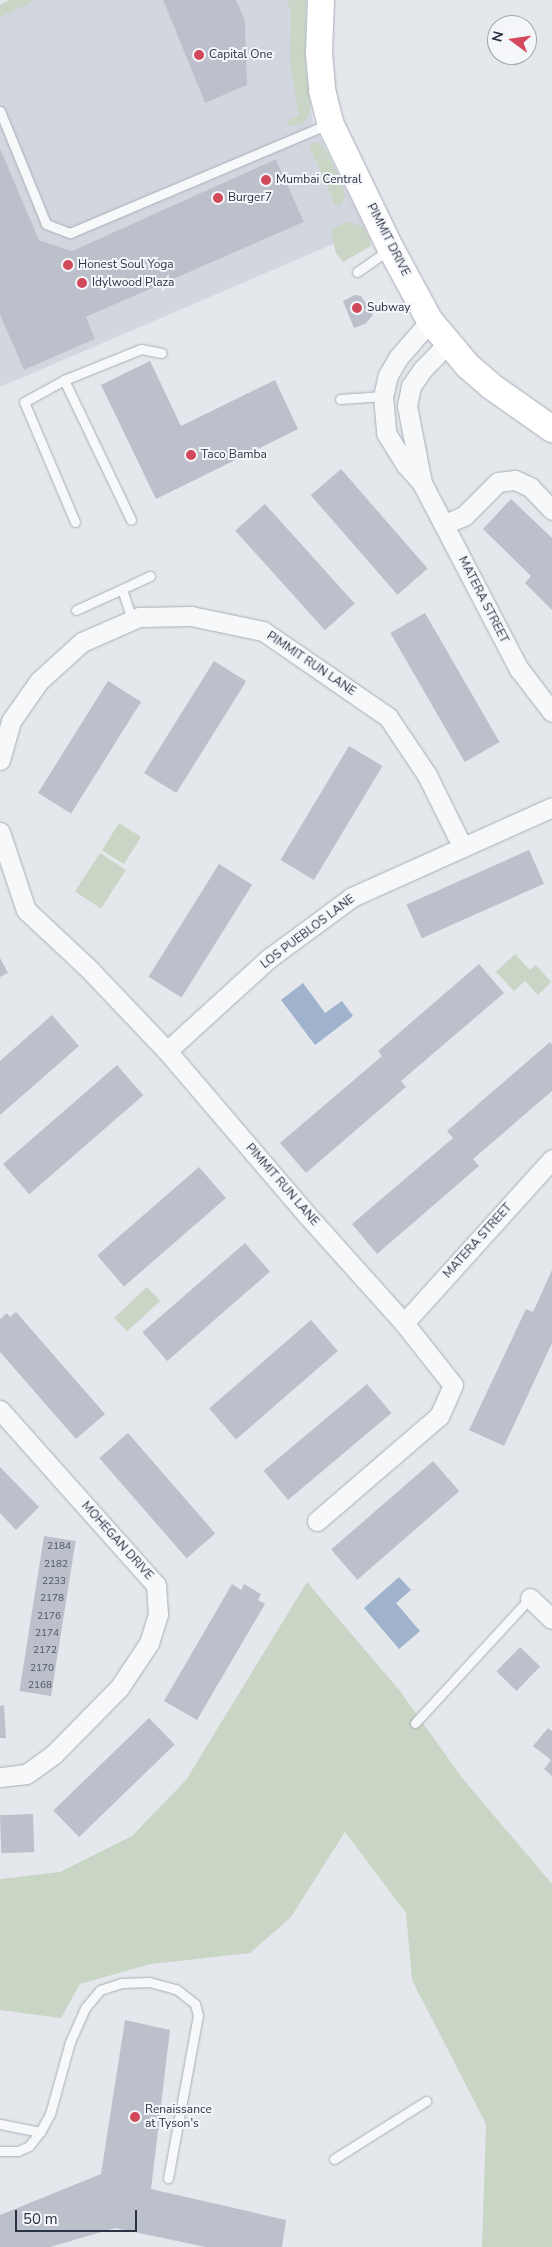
<!DOCTYPE html>
<style>
body{margin:0}
#map{position:relative;width:552px;height:2247px;overflow:hidden;background:#e4e7ec;font-family:"Nunito Sans",sans-serif}
div>[style]{position:absolute}
[style*='--x']{left:calc(var(--x)*1px);top:calc(var(--y)*1px);width:calc(var(--w)*1px);rotate:calc(var(--a)*1deg)}
.built>*{inset:0;background:#d2d6de}
.green>*{inset:0;background:#c9d6c5;transform-origin:0 0}
.water>*{inset:0;background:#9fb4cc}
.building>*{inset:0;background:#bbc0ca;transform-origin:0 0}
.roads{filter:drop-shadow(0 0 1px #a9aeb7) drop-shadow(0 0 1px #a9aeb7)}
.lane>*{height:9px;margin:-4.5px;padding:0 4.5px;transform-origin:4.5px;border-radius:4.5px;background:#f7f8fa}
.street>*{height:19px;margin:-9.5px;padding:0 9.5px;transform-origin:9.5px;border-radius:9.5px;background:#f7f8fa}
.secondary>*{height:26px;margin:-13px;padding:0 13px;transform-origin:13px;border-radius:13px;background:#fff}
.dots>*{width:14px;height:14px;translate:-50% -50%;box-sizing:border-box;border:2px solid #f4f6f9;border-radius:50%}
span{translate:-50% -50%;white-space:nowrap;text-align:center;line-height:1.15;-webkit-text-stroke:4px #f4f6f9;paint-order:stroke}
.number-label{font-size:10px;color:#4f5766}
.number-label span{-webkit-text-stroke-width:0}
.poi-label{font-size:12px;color:#2b3445}
.left{translate:0 -50%;text-align:left}
.street-label{font-size:12px;color:#2b3445}
.north{position:absolute;left:487px;top:15px;width:50px;height:50px;box-sizing:border-box;background:#f4f6f9;border:1px solid #a4a8b1;border-radius:50%;rotate:284deg;font-size:14px;font-weight:700;line-height:20px;text-align:center;color:#2b3445}
.north::after{content:'';display:block;margin:auto;width:18px;height:22px;background:#d1495b;clip-path:polygon(50% 0,100% 100%,50% 72%,0 100%)}
.scale{position:absolute;left:15px;top:2210px;width:122px;height:22px;box-sizing:border-box;border:2px solid #2b3445;border-top:0;padding-left:6px;font-size:15px;line-height:18px;white-space:nowrap;color:#2b3445;-webkit-text-stroke:4px #f4f6f9;paint-order:stroke}
</style>
<div id="map">
<div class="built">
<i style="clip-path:polygon(16px 0,163px 0,205px 103px,247px 85px,245px 21px,236px 0,306px 0,305px 64px,313px 123px,366px 230px,0 387px,0 315px,24px 370px,95px 339px,86px 317px,304px 222px,276px 159px,72px 251px,39px 240px,0 148px,0 8px)"></i>
</div>
<div class="green">
<i style="clip-path:polygon(9px 0,36px 0,0 17px,0 5px)"></i>
<i style="clip-path:polygon(287px 0,306px 0,305px 64px,310px 101px,310px 110px,306px 120px,301px 124px,290px 126px,287px 123px,290px 119px,299px 116px,290px 60px,291px 11px)"></i>
<i style="clip-path:polygon(311px 142px,317px 143px,323px 146px,341px 181px,345px 196px,341px 205px,335px 205px,310px 147px)"></i>
<i style="clip-path:polygon(349px 222px,363px 227px,370px 238px,371px 246px,343px 262px,336px 253px,331px 233px,332px 229px)"></i>
<i style="left:119px;top:823px;width:26px;height:32px;rotate:32deg"></i>
<i style="left:100px;top:853px;width:31px;height:46px;rotate:33deg"></i>
<i style="clip-path:polygon(515px 954px,530px 970px,536px 965px,551px 982px,538px 995px,525px 981px,514px 991px,496px 972px)"></i>
<i style="left:147px;top:1287px;width:19px;height:45px;rotate:47deg"></i>
<i style="clip-path:polygon(307px 1582px,400px 1691px,463px 1779px,552px 1884px,552px 2247px,482px 2247px,486px 2124px,412px 1980px,406px 1913px,345px 1832px,291px 1917px,250px 1953px,151px 1964px,80px 1984px,61px 2018px,0 2010px,0 1879px,60px 1872px,132px 1836px,186px 1780px)"></i>
</div>
<div class="water">
<i style="clip-path:polygon(303px 983px,325px 1013px,342px 1001px,353px 1016px,315px 1045px,281px 1000px)"></i>
<i style="clip-path:polygon(399px 1577px,411px 1590px,396px 1603px,420px 1631px,399px 1649px,364px 1608px)"></i>
</div>
<div class="building">
<i style="clip-path:polygon(163px 0,236px 0,245px 20px,247px 85px,205px 103px)"></i>
<i style="clip-path:polygon(0 148px,39px 240px,72px 251px,276px 159px,304px 222px,86px 317px,95px 339px,24px 370px,0 315px)"></i>
<i style="clip-path:polygon(355px 295px,361px 296px,373px 315px,365px 324px,354px 328px,343px 301px)"></i>
<i style="clip-path:polygon(150px 361px,181px 426px,275px 380px,298px 429px,156px 499px,101px 385px)"></i>
<i style="left:341px;top:469px;width:132px;height:40px;rotate:49deg"></i>
<i style="clip-path:polygon(511px 499px,552px 538px,552px 610px,525px 583px,531px 576px,483px 529px)"></i>
<i style="left:265px;top:504px;width:134px;height:40px;rotate:48deg"></i>
<i style="left:425px;top:613px;width:149px;height:40px;rotate:60deg"></i>
<i style="left:214px;top:661px;width:38px;height:132px;rotate:32deg"></i>
<i style="left:108px;top:681px;width:39px;height:132px;rotate:32deg"></i>
<i style="left:349px;top:746px;width:39px;height:133px;rotate:31deg"></i>
<i style="left:529px;top:850px;width:37px;height:134px;rotate:66deg"></i>
<i style="left:219px;top:864px;width:39px;height:133px;rotate:32deg"></i>
<i style="clip-path:polygon(0 958px,8px 973px,0 977px)"></i>
<i style="clip-path:polygon(479px 964px,504px 993px,401px 1081px,406px 1087px,306px 1173px,280px 1143px,382px 1056px,378px 1051px)"></i>
<i style="clip-path:polygon(52px 1015px,79px 1046px,0 1115px,0 1061px)"></i>
<i style="clip-path:polygon(550px 1042px,552px 1044px,552px 1091px,473px 1159px,479px 1166px,377px 1254px,352px 1224px,453px 1138px,447px 1131px)"></i>
<i style="left:117px;top:1065px;width:40px;height:151px;rotate:49deg"></i>
<i style="left:199px;top:1167px;width:41px;height:135px;rotate:49deg"></i>
<i style="left:245px;top:1243px;width:38px;height:136px;rotate:49deg"></i>
<i style="clip-path:polygon(552px 1270px,552px 1343px,504px 1446px,469px 1430px,526px 1309px,533px 1312px)"></i>
<i style="clip-path:polygon(16px 1312px,105px 1414px,76px 1439px,0 1352px,0 1319px,7px 1313px,10px 1317px)"></i>
<i style="left:311px;top:1320px;width:41px;height:135px;rotate:49deg"></i>
<i style="left:367px;top:1384px;width:38px;height:135px;rotate:50deg"></i>
<i style="left:128px;top:1433px;width:133px;height:38px;rotate:49deg"></i>
<i style="left:433px;top:1461px;width:40px;height:135px;rotate:49deg"></i>
<i style="clip-path:polygon(0 1467px,39px 1507px,16px 1530px,0 1513px)"></i>
<i style="left:44px;top:1536px;width:32px;height:157px;rotate:9deg"></i>
<i style="clip-path:polygon(232px 1584px,241px 1590px,244px 1584px,261px 1594px,258px 1600px,265px 1604px,197px 1720px,164px 1701px)"></i>
<i style="left:520px;top:1647px;width:28px;height:34px;rotate:44deg"></i>
<i style="clip-path:polygon(4px 1705px,6px 1738px,0 1738px,0 1706px)"></i>
<i style="left:149px;top:1718px;width:37px;height:133px;rotate:46deg"></i>
<i style="clip-path:polygon(548px 1728px,552px 1731px,552px 1776px,544px 1769px,551px 1760px,533px 1746px)"></i>
<i style="left:33px;top:1814px;width:38px;height:33px;rotate:88deg"></i>
<i style="clip-path:polygon(125px 2020px,170px 2030px,151px 2189px,286px 2220px,282px 2247px,206px 2247px,115px 2228px,50px 2247px,0 2247px,0 2215px,101px 2174px)"></i>
</div>
<div class="roads">
<div class="lane">
<i style="--x:0;--y:111;--w:122;--a:67.8"></i>
<i style="--x:46;--y:224;--w:26;--a:21"></i>
<i style="--x:70;--y:233;--w:280;--a:-22.9"></i>
<i style="--x:357;--y:272;--w:39;--a:-35"></i>
<i style="--x:64;--y:380;--w:83;--a:-21.9"></i>
<i style="--x:141;--y:349;--w:21;--a:11"></i>
<i style="--x:340;--y:399;--w:43;--a:-4"></i>
<i style="--x:75;--y:522;--w:130;--a:-113"></i>
<i style="--x:24;--y:402;--w:46;--a:-28.8"></i>
<i style="--x:64;--y:380;--w:155;--a:64.4"></i>
<i style="--x:122;--y:589;--w:31;--a:-25"></i>
<i style="--x:76;--y:610;--w:51;--a:-24.5"></i>
<i style="--x:122;--y:589;--w:33;--a:72"></i>
<i style="--x:415;--y:1723;--w:170;--a:-47.4"></i>
<i style="--x:0;--y:2124;--w:41;--a:11.3"></i>
<i style="--x:0;--y:2151;--w:18;--a:0"></i>
<i style="--x:18;--y:2151;--w:12;--a:-24"></i>
<i style="--x:29;--y:2146;--w:18;--a:-52"></i>
<i style="--x:40;--y:2132;--w:21;--a:-61"></i>
<i style="--x:50;--y:2114;--w:75;--a:-74.5"></i>
<i style="--x:70;--y:2042;--w:37;--a:-66"></i>
<i style="--x:85;--y:2008;--w:23;--a:-50"></i>
<i style="--x:100;--y:1990;--w:23;--a:-18"></i>
<i style="--x:122;--y:1983;--w:27;--a:-2"></i>
<i style="--x:149;--y:1982;--w:28;--a:15"></i>
<i style="--x:176;--y:1989;--w:24;--a:38"></i>
<i style="--x:195;--y:2004;--w:11;--a:75"></i>
<i style="--x:198;--y:2015;--w:166;--a:100.4"></i>
<i style="--x:334;--y:2159;--w:109;--a:-32.2"></i>
</div>
<div class="street">
<i style="--x:430;--y:321;--w:49;--a:130.9"></i>
<i style="--x:398;--y:358;--w:20;--a:120"></i>
<i style="--x:388;--y:375;--w:22;--a:103"></i>
<i style="--x:383;--y:396;--w:37;--a:85"></i>
<i style="--x:386;--y:433;--w:38;--a:58"></i>
<i style="--x:406;--y:465;--w:24;--a:48"></i>
<i style="--x:422;--y:483;--w:210;--a:62.5"></i>
<i style="--x:519;--y:669;--w:54;--a:52.5"></i>
<i style="--x:422;--y:483;--w:78;--a:-101"></i>
<i style="--x:407;--y:406;--w:20;--a:-79"></i>
<i style="--x:411;--y:386;--w:21;--a:-55"></i>
<i style="--x:423;--y:369;--w:36;--a:-46"></i>
<i style="--x:445;--y:524;--w:21;--a:-23"></i>
<i style="--x:464;--y:516;--w:48;--a:-45"></i>
<i style="--x:498;--y:482;--w:17;--a:-7"></i>
<i style="--x:515;--y:480;--w:17;--a:25"></i>
<i style="--x:530;--y:487;--w:32;--a:46"></i>
<i style="--x:0;--y:760;--w:41;--a:-74.2"></i>
<i style="--x:11;--y:721;--w:49;--a:-55"></i>
<i style="--x:39;--y:681;--w:58;--a:-42.2"></i>
<i style="--x:82;--y:642;--w:62;--a:-23.7"></i>
<i style="--x:139;--y:617;--w:52;--a:-1.1"></i>
<i style="--x:191;--y:616;--w:74;--a:11.8"></i>
<i style="--x:263;--y:631;--w:152;--a:34.5"></i>
<i style="--x:388;--y:717;--w:70;--a:56.1"></i>
<i style="--x:427;--y:775;--w:79;--a:63.8"></i>
<i style="--x:0;--y:832;--w:82;--a:71.6"></i>
<i style="--x:26;--y:910;--w:83;--a:43.1"></i>
<i style="--x:87;--y:967;--w:116;--a:46.4"></i>
<i style="--x:167;--y:1051;--w:216;--a:49.5"></i>
<i style="--x:307;--y:1215;--w:145;--a:48.1"></i>
<i style="--x:404;--y:1323;--w:79;--a:51.7"></i>
<i style="--x:453;--y:1385;--w:34;--a:114"></i>
<i style="--x:439;--y:1416;--w:161;--a:139.3"></i>
<i style="--x:167;--y:1051;--w:137;--a:-42.3"></i>
<i style="--x:268;--y:959;--w:104;--a:-36.4"></i>
<i style="--x:352;--y:897;--w:219;--a:-24.2"></i>
<i style="--x:404;--y:1323;--w:221;--a:-47.9"></i>
<i style="--x:0;--y:1410;--w:234;--a:48.3"></i>
<i style="--x:156;--y:1585;--w:29;--a:86"></i>
<i style="--x:158;--y:1614;--w:30;--a:107"></i>
<i style="--x:149;--y:1643;--w:54;--a:123.7"></i>
<i style="--x:119;--y:1688;--w:93;--a:134.6"></i>
<i style="--x:54;--y:1754;--w:34;--a:144"></i>
<i style="--x:26;--y:1774;--w:26;--a:173"></i>
<i style="--x:530;--y:1598;--w:30;--a:44"></i>
</div>
<div class="secondary">
<i style="--x:321;--y:0;--w:53;--a:92.2"></i>
<i style="--x:319;--y:53;--w:37;--a:85"></i>
<i style="--x:322;--y:90;--w:34;--a:76"></i>
<i style="--x:330;--y:123;--w:140;--a:64.2"></i>
<i style="--x:391;--y:249;--w:82;--a:61.6"></i>
<i style="--x:430;--y:321;--w:59;--a:49.8"></i>
<i style="--x:468;--y:366;--w:30;--a:41"></i>
<i style="--x:491;--y:386;--w:75;--a:35.2"></i>
</div>
</div>
<div class="dots">
<i style="left:199px;top:55px;background:#d1495b"></i>
<i style="left:266px;top:180px;background:#d1495b"></i>
<i style="left:218px;top:198px;background:#d1495b"></i>
<i style="left:68px;top:265px;background:#d1495b"></i>
<i style="left:82px;top:283px;background:#d1495b"></i>
<i style="left:357px;top:308px;background:#d1495b"></i>
<i style="left:191px;top:455px;background:#d1495b"></i>
<i style="left:135px;top:2117px;background:#d1495b"></i>
</div>
<div class="number-label">
<span style="left:59px;top:1547px">2184</span>
<span style="left:56px;top:1565px">2182</span>
<span style="left:54px;top:1582px">2233</span>
<span style="left:52px;top:1599px">2178</span>
<span style="left:49px;top:1617px">2176</span>
<span style="left:47px;top:1634px">2174</span>
<span style="left:45px;top:1651px">2172</span>
<span style="left:42px;top:1669px">2170</span>
<span style="left:40px;top:1686px">2168</span>
</div>
<div class="poi-label">
<span class="left" style="left:209px;top:55px">Capital One</span>
<span class="left" style="left:276px;top:180px">Mumbai Central</span>
<span class="left" style="left:228px;top:198px">Burger7</span>
<span class="left" style="left:78px;top:265px">Honest Soul Yoga</span>
<span class="left" style="left:92px;top:283px">Idylwood Plaza</span>
<span class="left" style="left:367px;top:308px">Subway</span>
<span class="left" style="left:201px;top:455px">Taco Bamba</span>
<span class="left" style="left:145px;top:2117px">Renaissance<br>at Tyson's</span>
</div>
<div class="street-label">
<span style="left:388px;top:240px;rotate:63deg">PIMMIT DRIVE</span>
<span style="left:483px;top:600px;rotate:63deg">MATERA STREET</span>
<span style="left:311px;top:664px;rotate:34deg">PIMMIT RUN LANE</span>
<span style="left:308px;top:932px;rotate:-37deg">LOS PUEBLOS LANE</span>
<span style="left:282px;top:1185px;rotate:49deg">PIMMIT RUN LANE</span>
<span style="left:478px;top:1241px;rotate:-48deg">MATERA STREET</span>
<span style="left:117px;top:1541px;rotate:48deg">MOHEGAN DRIVE</span>
</div>
<div class="north">N</div>
<div class="scale">50 m</div>
</div>
